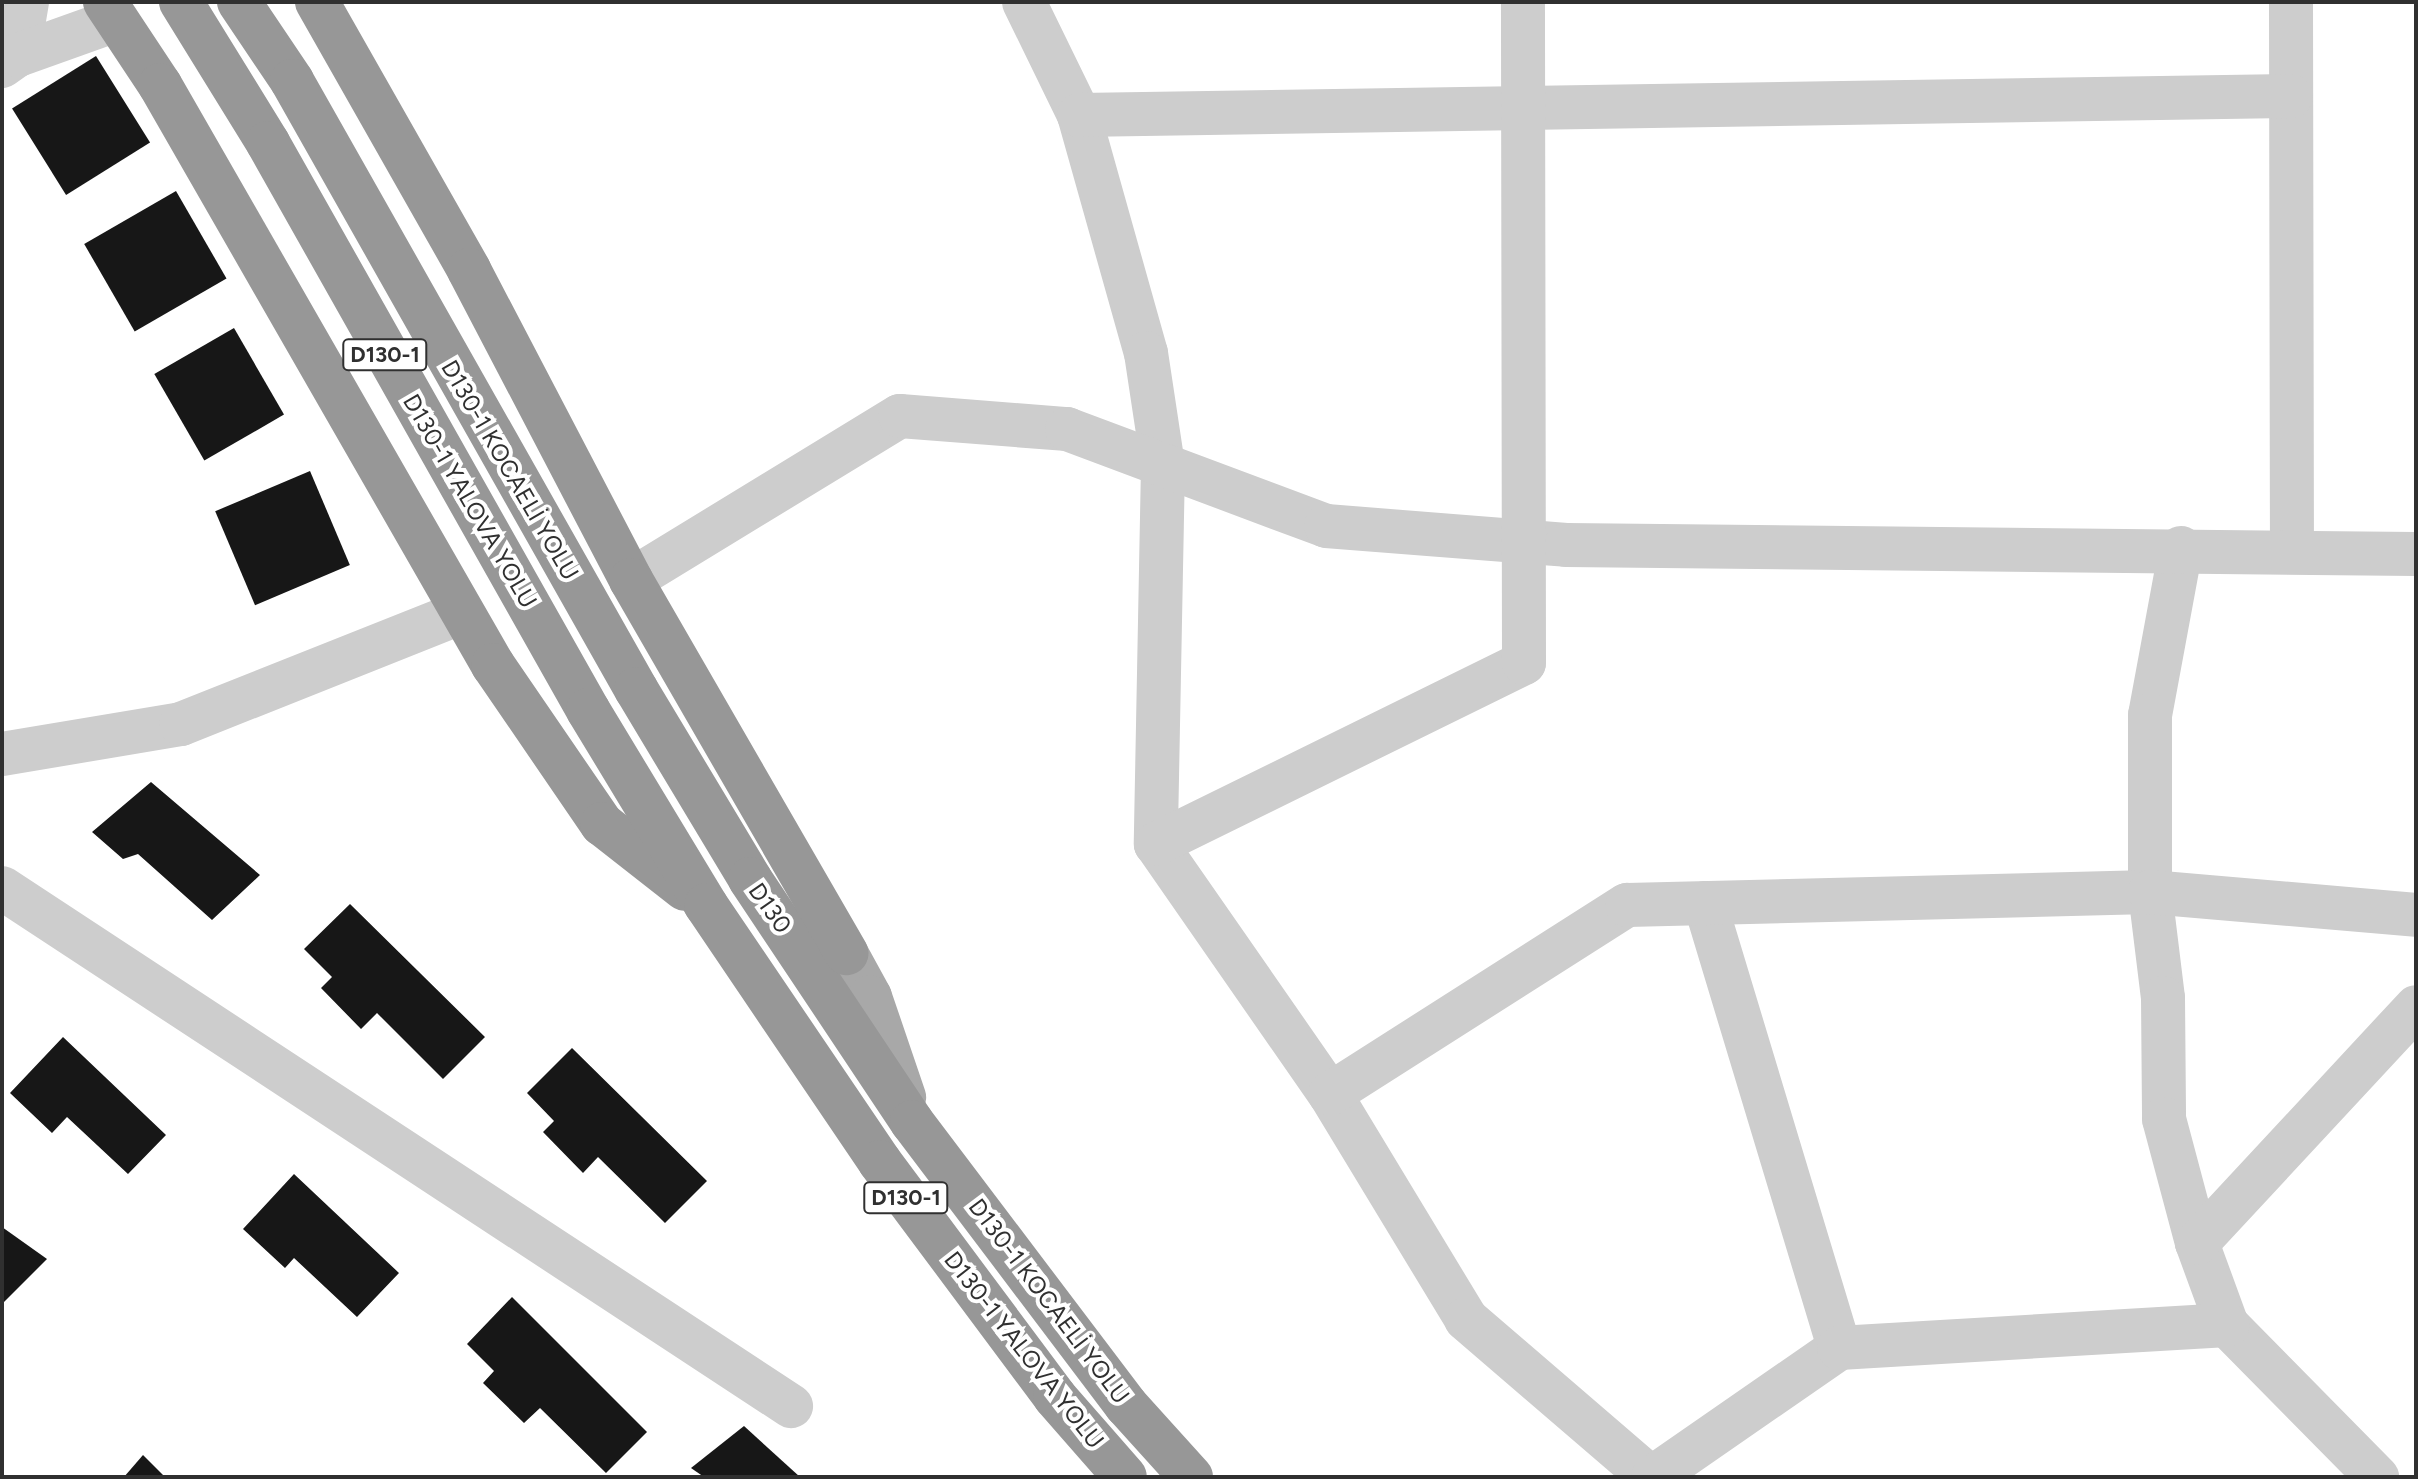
<!DOCTYPE html>
<meta charset="utf-8">
<style>
body{margin:0}
#map{position:relative;width:2418px;height:1479px;overflow:hidden;background:#fff;font-family:Figtree,sans-serif}
div>[style]{position:absolute}
[style*='--x']{left:calc(var(--x)*1px);top:calc(var(--y)*1px);width:calc(var(--w)*1px);rotate:calc(var(--a)*1deg)}
.building>*{inset:0;background:#171717;transform-origin:0 0}
.minor>*{height:44px;margin:-22px;padding:0 22px;transform-origin:22px;border-radius:22px;background:#cdcdcd}
.major>*{height:44px;margin:-22px;padding:0 22px;transform-origin:22px;border-radius:22px;background:#a8a8a8}
.highway>*{height:44px;margin:-22px;padding:0 22px;transform-origin:22px;border-radius:22px;background:#979797}
span{translate:-50% -50%;white-space:nowrap;text-align:center;line-height:1.15;-webkit-text-stroke:8px #fff;paint-order:stroke}
.shield-label span{padding:2px 6px;background:#fff;border:2px solid;border-radius:6px;-webkit-text-stroke-width:0}
.shield-label{font-size:22px;color:#303030;font-weight:700}
.street-label{font-size:24px;color:#303030}
.frame{position:absolute;inset:0;border:4px solid #303030;pointer-events:none}
</style>
<div id="map">
<div class="building">
<i style="left:96px;top:56px;width:102px;height:99px;rotate:58deg"></i>
<i style="left:176px;top:191px;width:101px;height:106px;rotate:60deg"></i>
<i style="left:234px;top:328px;width:100px;height:92px;rotate:60deg"></i>
<i style="left:310px;top:471px;width:102px;height:103px;rotate:67deg"></i>
<i style="clip-path:polygon(151px 782px,260px 875px,212px 920px,138px 854px,123px 859px,92px 832px)"></i>
<i style="clip-path:polygon(350px 904px,485px 1037px,443px 1079px,377px 1013px,361px 1029px,321px 988px,332px 977px,304px 949px)"></i>
<i style="clip-path:polygon(63px 1037px,166px 1135px,128px 1174px,67px 1117px,52px 1133px,10px 1093px)"></i>
<i style="clip-path:polygon(572px 1048px,707px 1181px,665px 1223px,598px 1157px,583px 1173px,543px 1132px,554px 1121px,527px 1093px)"></i>
<i style="clip-path:polygon(294px 1174px,399px 1273px,357px 1317px,294px 1258px,285px 1268px,243px 1229px)"></i>
<i style="clip-path:polygon(2px 1227px,47px 1259px,2px 1304px)"></i>
<i style="clip-path:polygon(512px 1297px,647px 1432px,606px 1473px,540px 1408px,524px 1423px,483px 1383px,494px 1371px,467px 1344px)"></i>
<i style="clip-path:polygon(744px 1426px,800px 1477px,704px 1477px,691px 1468px)"></i>
<i style="clip-path:polygon(143px 1455px,165px 1477px,124px 1477px)"></i>
</div>
<div class="minor">
<i style="--x:1024;--y:2;--w:126;--a:64"></i>
<i style="--x:1079;--y:115;--w:247;--a:74.3"></i>
<i style="--x:1146;--y:353;--w:113;--a:81.4"></i>
<i style="--x:1163;--y:465;--w:379;--a:91.1"></i>
<i style="--x:1156;--y:844;--w:305;--a:55.2"></i>
<i style="--x:1330;--y:1094;--w:263;--a:58.8"></i>
<i style="--x:1466;--y:1319;--w:243;--a:40.7"></i>
<i style="--x:2291;--y:2;--w:547;--a:89.9"></i>
<i style="--x:18;--y:55;--w:54;--a:-80.4"></i>
<i style="--x:2;--y:66;--w:19;--a:-35"></i>
<i style="--x:18;--y:55;--w:104;--a:-19.7"></i>
<i style="--x:1079;--y:115;--w:1212;--a:-0.9"></i>
<i style="--x:2181;--y:548;--w:170;--a:100.5"></i>
<i style="--x:2150;--y:715;--w:177;--a:90"></i>
<i style="--x:2150;--y:892;--w:107;--a:83"></i>
<i style="--x:2163;--y:998;--w:121;--a:89.5"></i>
<i style="--x:2164;--y:1119;--w:128;--a:75.1"></i>
<i style="--x:2197;--y:1243;--w:87;--a:69.9"></i>
<i style="--x:2227;--y:1325;--w:214;--a:45.4"></i>
<i style="--x:631;--y:580;--w:315;--a:-31.4"></i>
<i style="--x:900;--y:416;--w:168;--a:4.5"></i>
<i style="--x:1067;--y:429;--w:277;--a:20.5"></i>
<i style="--x:1326;--y:526;--w:241;--a:4.5"></i>
<i style="--x:1566;--y:545;--w:850;--a:0.61"></i>
<i style="--x:2;--y:754;--w:181;--a:-9.5"></i>
<i style="--x:181;--y:724;--w:302;--a:-21.7"></i>
<i style="--x:1156;--y:844;--w:410;--a:-26.2"></i>
<i style="--x:1524;--y:663;--w:661;--a:-90.09"></i>
<i style="--x:2;--y:888;--w:944;--a:33.29"></i>
<i style="--x:1705;--y:903;--w:465;--a:73.2"></i>
<i style="--x:1330;--y:1094;--w:352;--a:-32.5"></i>
<i style="--x:1627;--y:905;--w:523;--a:-1.42"></i>
<i style="--x:2150;--y:892;--w:267;--a:4.9"></i>
<i style="--x:2197;--y:1243;--w:322;--a:-47.1"></i>
<i style="--x:1653;--y:1477;--w:226;--a:-34.7"></i>
<i style="--x:1839;--y:1348;--w:389;--a:-3.4"></i>
</div>
<div class="major">
<i style="--x:846;--y:953;--w:50;--a:61.4"></i>
<i style="--x:870;--y:997;--w:106;--a:71.2"></i>
</div>
<div class="highway">
<i style="--x:105;--y:2;--w:100;--a:56.5"></i>
<i style="--x:160;--y:85;--w:669;--a:60.14"></i>
<i style="--x:493;--y:665;--w:193;--a:55.6"></i>
<i style="--x:602;--y:824;--w:105;--a:38.1"></i>
<i style="--x:181;--y:2;--w:166;--a:58.3"></i>
<i style="--x:268;--y:143;--w:651;--a:60.56"></i>
<i style="--x:588;--y:710;--w:228;--a:58.8"></i>
<i style="--x:706;--y:905;--w:310;--a:55.9"></i>
<i style="--x:880;--y:1162;--w:293;--a:53.3"></i>
<i style="--x:1055;--y:1397;--w:106;--a:48.8"></i>
<i style="--x:239;--y:2;--w:95;--a:56.1"></i>
<i style="--x:292;--y:81;--w:699;--a:60.5"></i>
<i style="--x:636;--y:689;--w:222;--a:59"></i>
<i style="--x:750;--y:879;--w:292;--a:56.3"></i>
<i style="--x:912;--y:1122;--w:355;--a:52.9"></i>
<i style="--x:1126;--y:1405;--w:97;--a:47.9"></i>
<i style="--x:317;--y:2;--w:308;--a:60.4"></i>
<i style="--x:469;--y:270;--w:350;--a:62.4"></i>
<i style="--x:631;--y:580;--w:431;--a:60"></i>
</div>
<div class="shield-label">
<span style="left:385px;top:355px">D130-1</span>
<span style="left:906px;top:1198px">D130-1</span>
</div>
<div class="street-label">
<span style="left:510px;top:470px;rotate:60deg">D130-1 KOCAELİ YOLU</span>
<span style="left:470px;top:501px;rotate:60deg">D130-1 YALOVA YOLU</span>
<span style="left:770px;top:908px;rotate:55deg">D130</span>
<span style="left:1049px;top:1301px;rotate:53deg">D130-1 KOCAELİ YOLU</span>
<span style="left:1024px;top:1350px;rotate:52deg">D130-1 YALOVA YOLU</span>
</div>
<div class="frame"></div>
</div>
